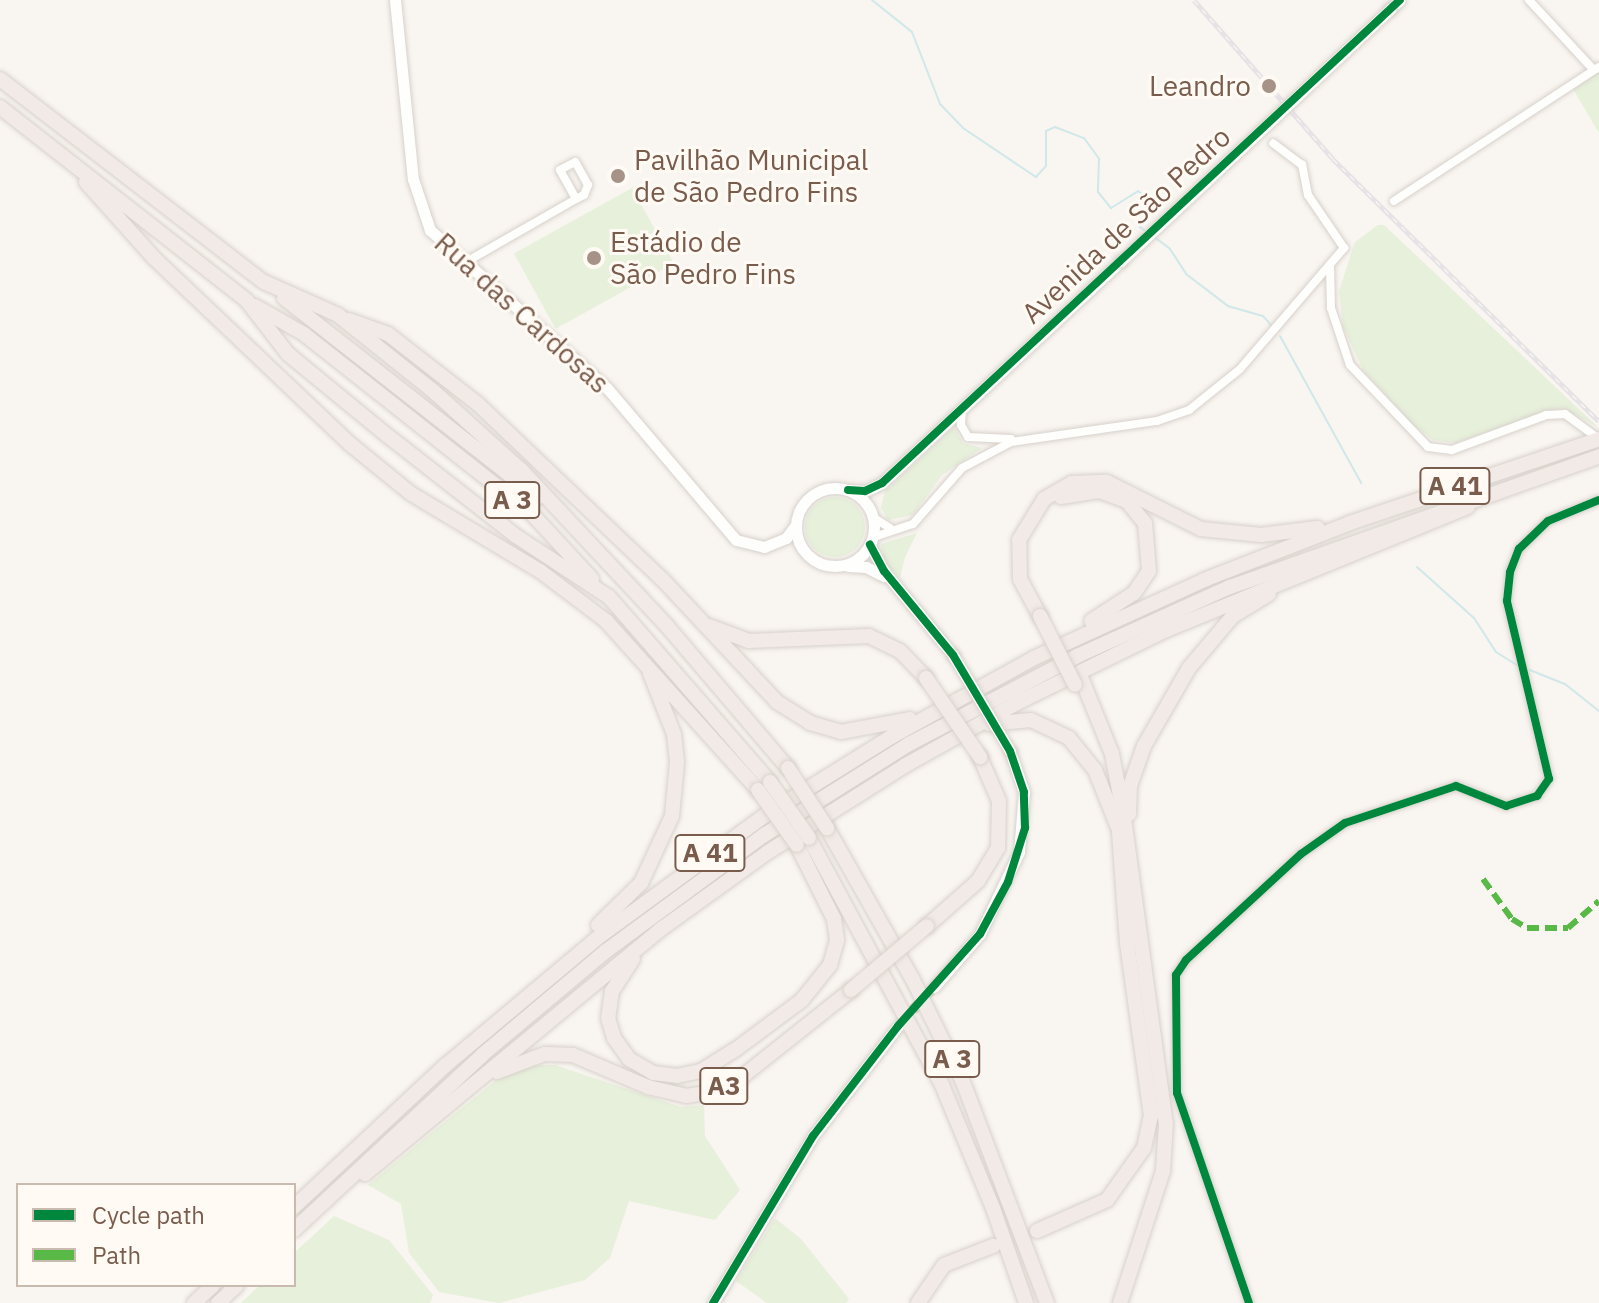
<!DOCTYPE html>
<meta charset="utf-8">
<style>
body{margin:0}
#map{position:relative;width:1599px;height:1303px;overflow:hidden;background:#f9f5f0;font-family:"IBM Plex Sans",sans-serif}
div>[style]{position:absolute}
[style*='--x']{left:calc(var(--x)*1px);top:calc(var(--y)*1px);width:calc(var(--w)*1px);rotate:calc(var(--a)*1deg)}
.green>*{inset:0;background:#e7f0db;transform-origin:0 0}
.round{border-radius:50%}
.stream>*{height:2px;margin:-1px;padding:0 1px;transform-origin:1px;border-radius:1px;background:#d0e8ea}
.secondary-tunnel>*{height:11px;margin-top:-5.5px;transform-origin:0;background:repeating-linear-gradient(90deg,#d9cfc7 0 11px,transparent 0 16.5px)}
.roads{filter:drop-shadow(0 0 2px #d7d1cb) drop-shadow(0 0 2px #d7d1cb)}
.street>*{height:8px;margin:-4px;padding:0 4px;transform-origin:4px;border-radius:4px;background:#fefefd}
.secondary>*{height:11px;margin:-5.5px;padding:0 5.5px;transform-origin:5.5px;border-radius:5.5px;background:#fefefd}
.secondary>.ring{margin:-5.5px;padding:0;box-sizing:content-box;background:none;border:11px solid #fefefd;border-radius:50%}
.highway>*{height:14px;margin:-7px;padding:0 7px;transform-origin:7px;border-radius:7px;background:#f2eae7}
.rail>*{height:5px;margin-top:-2.5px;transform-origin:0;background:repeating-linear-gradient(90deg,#fffaf3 0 6px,#e6e3e7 0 12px);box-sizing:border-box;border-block:2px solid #e6e3e7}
.bridges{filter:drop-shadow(0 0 2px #d9d2cb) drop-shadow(0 0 2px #d9d2cb)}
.secondary-bridge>*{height:11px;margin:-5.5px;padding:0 5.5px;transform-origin:5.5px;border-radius:5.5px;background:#fefefd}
.highway-bridge>*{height:14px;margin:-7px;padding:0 7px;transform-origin:7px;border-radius:7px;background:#f2eae7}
.quiet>*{height:6px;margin-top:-3px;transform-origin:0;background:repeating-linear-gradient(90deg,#58b947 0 12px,transparent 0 18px)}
.cycleway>*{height:8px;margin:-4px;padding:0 4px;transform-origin:4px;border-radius:4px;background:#00873e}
.dots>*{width:22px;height:22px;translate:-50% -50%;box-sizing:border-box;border:4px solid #fffaf3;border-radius:50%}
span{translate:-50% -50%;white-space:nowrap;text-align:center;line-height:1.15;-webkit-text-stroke:6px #fffaf3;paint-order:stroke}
.shield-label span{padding:2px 6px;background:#fffaf3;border:2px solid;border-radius:6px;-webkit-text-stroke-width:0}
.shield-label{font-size:26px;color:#7a5c4d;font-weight:700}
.poi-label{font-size:28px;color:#7a5c4d}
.right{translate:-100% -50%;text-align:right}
.left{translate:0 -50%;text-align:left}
.street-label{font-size:28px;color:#7a5c4d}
.legend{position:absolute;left:16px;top:1183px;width:280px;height:104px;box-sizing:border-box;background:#fffaf3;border:2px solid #cabbb1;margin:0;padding:10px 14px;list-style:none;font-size:24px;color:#7a5c4d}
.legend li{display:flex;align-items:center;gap:16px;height:40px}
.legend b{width:40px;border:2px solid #cabbb1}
</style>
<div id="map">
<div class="green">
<i style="clip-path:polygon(1599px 72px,1599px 133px,1573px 89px)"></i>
<i style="left:632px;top:188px;width:86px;height:135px;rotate:61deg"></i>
<i style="clip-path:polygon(1378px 225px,1384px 225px,1598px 427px,1562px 408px,1454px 443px,1433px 440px,1412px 424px,1363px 370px,1343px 326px,1339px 291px,1355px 242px)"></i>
<i style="clip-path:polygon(954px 427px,963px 443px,982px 448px,942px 475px,913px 515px,888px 520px,881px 507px,885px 491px)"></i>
<i class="round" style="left:805px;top:497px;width:60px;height:60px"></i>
<i style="clip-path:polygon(917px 533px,905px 557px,900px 578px,884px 562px,881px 544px)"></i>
<i style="clip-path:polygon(531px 1065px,555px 1065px,681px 1107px,704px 1105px,705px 1136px,740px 1190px,715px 1220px,629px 1201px,610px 1258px,585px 1280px,499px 1303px,439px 1292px,409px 1253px,401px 1204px,368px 1185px,506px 1072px)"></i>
<i style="clip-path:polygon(334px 1216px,389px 1240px,433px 1295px,430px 1303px,241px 1303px,260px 1285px,294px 1285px,294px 1253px)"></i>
<i style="clip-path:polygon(775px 1218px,801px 1239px,849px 1299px,846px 1303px,767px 1303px,736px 1281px)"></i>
</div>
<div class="stream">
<i style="--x:872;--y:0;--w:51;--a:38.7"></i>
<i style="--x:912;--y:32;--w:77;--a:68.7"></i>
<i style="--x:940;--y:104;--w:33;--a:46"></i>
<i style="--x:963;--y:128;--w:88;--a:33.9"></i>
<i style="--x:1036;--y:177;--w:15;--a:-48"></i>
<i style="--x:1046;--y:166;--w:35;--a:-90"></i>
<i style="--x:1046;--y:131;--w:10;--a:-24"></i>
<i style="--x:1055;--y:127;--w:31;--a:21"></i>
<i style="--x:1084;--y:138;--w:26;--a:54"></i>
<i style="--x:1099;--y:159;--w:33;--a:92"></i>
<i style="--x:1098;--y:192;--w:21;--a:51"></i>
<i style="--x:1111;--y:208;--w:32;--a:-32"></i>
<i style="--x:1138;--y:191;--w:22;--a:39"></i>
<i style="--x:1155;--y:205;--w:27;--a:124"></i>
<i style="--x:1140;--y:227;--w:5;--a:37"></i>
<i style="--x:1153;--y:236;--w:21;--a:37"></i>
<i style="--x:1170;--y:249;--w:30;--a:57"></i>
<i style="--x:1186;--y:274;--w:53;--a:37.3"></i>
<i style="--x:1228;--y:306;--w:36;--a:16"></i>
<i style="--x:1263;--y:316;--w:12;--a:48"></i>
<i style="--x:1280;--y:336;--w:168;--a:61.1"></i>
<i style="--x:1417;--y:567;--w:76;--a:41.8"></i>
<i style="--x:1474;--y:618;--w:40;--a:57.1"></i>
<i style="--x:1496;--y:652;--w:25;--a:32"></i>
<i style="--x:1530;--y:670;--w:38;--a:22"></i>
<i style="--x:1565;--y:684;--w:43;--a:38.5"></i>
</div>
<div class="secondary-tunnel">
<i style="--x:901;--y:1022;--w:48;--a:-46.7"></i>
</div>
<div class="roads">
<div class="street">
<i style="--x:1529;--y:0;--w:94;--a:47.2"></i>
<i style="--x:1394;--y:201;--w:245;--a:-33.2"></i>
<i style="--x:466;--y:262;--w:127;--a:-29.8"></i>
<i style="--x:576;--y:199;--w:9;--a:-27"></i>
<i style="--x:584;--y:195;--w:11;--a:-68"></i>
<i style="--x:588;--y:185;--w:26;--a:-119"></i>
<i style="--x:575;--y:162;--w:17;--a:152"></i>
<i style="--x:560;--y:170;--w:33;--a:61"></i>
<i style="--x:1330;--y:267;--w:41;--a:88.6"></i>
<i style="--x:1331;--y:308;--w:60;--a:71.6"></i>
<i style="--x:1350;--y:365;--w:113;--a:46.4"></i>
<i style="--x:1428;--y:447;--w:24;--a:7"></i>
<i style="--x:1452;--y:450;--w:100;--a:-20.4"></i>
<i style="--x:1546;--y:415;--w:19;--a:-3"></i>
<i style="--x:1565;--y:414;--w:42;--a:36.3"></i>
<i style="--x:962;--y:410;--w:15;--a:94"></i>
<i style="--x:961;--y:425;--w:14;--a:60"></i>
<i style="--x:968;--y:437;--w:43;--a:2.7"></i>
<i style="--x:874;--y:518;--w:19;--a:32"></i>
<i style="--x:874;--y:537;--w:41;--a:-18.4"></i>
<i style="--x:913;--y:524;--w:74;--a:-48.8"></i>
<i style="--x:962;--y:468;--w:55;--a:-28"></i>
<i style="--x:1011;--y:442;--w:148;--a:-8.2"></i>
<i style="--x:1157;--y:421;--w:34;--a:-19"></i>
<i style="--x:1189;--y:410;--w:65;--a:-38.8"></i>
<i style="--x:1240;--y:369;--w:160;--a:-49.3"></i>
<i style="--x:1344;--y:248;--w:64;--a:-124.2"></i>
<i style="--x:1308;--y:195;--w:31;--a:-101"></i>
<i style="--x:1302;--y:165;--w:36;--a:-143"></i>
<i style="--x:1249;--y:1303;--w:222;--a:-108.9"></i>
<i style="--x:1177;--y:1093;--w:118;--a:-90.5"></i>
<i style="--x:1176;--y:975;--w:18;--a:-56"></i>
<i style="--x:1186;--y:960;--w:156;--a:-42.7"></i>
<i style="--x:1301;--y:854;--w:54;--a:-35.2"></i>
<i style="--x:1345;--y:823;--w:117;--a:-18.4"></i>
<i style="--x:1456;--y:786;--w:54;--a:21.8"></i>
<i style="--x:1506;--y:806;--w:33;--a:-18"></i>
<i style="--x:1537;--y:796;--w:21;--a:-55"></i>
<i style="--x:1549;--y:779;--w:183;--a:-103.3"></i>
<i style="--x:1507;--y:601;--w:29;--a:-84"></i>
<i style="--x:1510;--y:572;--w:25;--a:-69"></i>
<i style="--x:1519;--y:549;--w:40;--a:-44"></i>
<i style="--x:1548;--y:521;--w:55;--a:-22.4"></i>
</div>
<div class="secondary">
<i style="--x:395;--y:0;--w:180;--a:84.3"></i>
<i style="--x:413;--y:179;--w:54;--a:71.6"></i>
<i style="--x:430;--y:230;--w:237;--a:41.8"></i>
<i style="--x:607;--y:388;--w:199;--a:49.7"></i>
<i style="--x:736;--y:540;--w:29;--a:14"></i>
<i style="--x:764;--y:547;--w:24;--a:-22"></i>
<i style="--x:786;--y:538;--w:15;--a:-53"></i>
<i style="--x:1390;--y:9;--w:13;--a:-42"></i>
<i class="ring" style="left:796px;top:488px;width:67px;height:67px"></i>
<i style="--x:848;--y:490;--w:17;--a:3"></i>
<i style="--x:865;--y:491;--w:19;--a:-25"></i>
<i style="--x:882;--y:483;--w:326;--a:-42.9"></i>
<i style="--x:870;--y:545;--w:30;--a:62"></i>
<i style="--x:884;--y:571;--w:109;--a:50.6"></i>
<i style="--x:848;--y:566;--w:18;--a:3"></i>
<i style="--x:866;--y:567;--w:20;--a:27"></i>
<i style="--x:934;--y:987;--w:70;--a:-49"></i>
<i style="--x:980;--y:934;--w:91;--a:-64.6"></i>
<i style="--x:1019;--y:852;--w:60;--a:-85.2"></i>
<i style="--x:1024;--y:792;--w:43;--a:-108.9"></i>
<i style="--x:713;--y:1303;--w:195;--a:-59.1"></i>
<i style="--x:813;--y:1136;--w:139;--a:-52.3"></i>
</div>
<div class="highway">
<i style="--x:0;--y:79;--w:333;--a:37.6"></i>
<i style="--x:264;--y:282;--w:81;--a:24"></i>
<i style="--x:338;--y:315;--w:120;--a:38.6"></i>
<i style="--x:432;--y:390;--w:121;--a:42"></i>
<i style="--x:522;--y:471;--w:212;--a:46.9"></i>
<i style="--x:667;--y:626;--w:187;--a:49.6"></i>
<i style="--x:0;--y:107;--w:314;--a:38.1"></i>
<i style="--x:247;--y:301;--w:67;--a:52.3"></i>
<i style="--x:288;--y:354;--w:129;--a:39.4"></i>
<i style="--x:388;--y:436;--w:162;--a:38"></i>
<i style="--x:516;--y:536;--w:111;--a:33.3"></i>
<i style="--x:609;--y:597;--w:245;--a:49"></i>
<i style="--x:86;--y:182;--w:102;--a:48.2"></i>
<i style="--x:154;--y:258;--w:270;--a:43.5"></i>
<i style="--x:350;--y:444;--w:77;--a:39.2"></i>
<i style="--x:410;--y:493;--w:152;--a:31"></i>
<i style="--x:540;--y:571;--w:83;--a:37.1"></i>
<i style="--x:606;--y:621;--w:227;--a:48"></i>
<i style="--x:284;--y:298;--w:323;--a:38.1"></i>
<i style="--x:255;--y:306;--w:56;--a:29.7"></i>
<i style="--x:304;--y:334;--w:292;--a:38.3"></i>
<i style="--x:533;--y:515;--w:87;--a:47.3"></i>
<i style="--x:349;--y:320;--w:41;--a:19.7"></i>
<i style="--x:388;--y:334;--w:114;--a:37.9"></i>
<i style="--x:478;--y:404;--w:255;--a:43.6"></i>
<i style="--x:663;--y:580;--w:167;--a:46.9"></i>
<i style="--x:777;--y:702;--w:39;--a:32"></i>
<i style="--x:810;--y:723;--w:32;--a:16"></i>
<i style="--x:841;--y:732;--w:70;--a:-10.7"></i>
<i style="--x:1061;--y:497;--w:38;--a:-9"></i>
<i style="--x:1099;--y:491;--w:30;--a:20"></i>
<i style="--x:1127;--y:501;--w:28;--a:51"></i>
<i style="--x:1145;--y:523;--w:48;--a:85.2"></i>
<i style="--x:1149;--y:571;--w:27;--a:124"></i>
<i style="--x:1134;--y:593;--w:51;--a:146.9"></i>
<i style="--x:1040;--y:616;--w:42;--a:-118.4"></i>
<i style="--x:1020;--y:579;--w:39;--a:-91"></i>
<i style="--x:1019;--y:540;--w:48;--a:-58.6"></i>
<i style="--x:1044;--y:499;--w:32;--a:-30"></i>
<i style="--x:1072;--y:483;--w:35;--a:-2"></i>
<i style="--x:1107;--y:482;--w:105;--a:26.6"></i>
<i style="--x:1201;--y:529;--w:60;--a:5.7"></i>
<i style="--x:1261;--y:535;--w:57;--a:-7"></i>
<i style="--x:709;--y:626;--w:43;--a:20.6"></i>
<i style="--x:749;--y:641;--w:120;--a:-2.4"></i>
<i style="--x:869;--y:636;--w:34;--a:26"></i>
<i style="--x:900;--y:651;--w:37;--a:46"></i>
<i style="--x:1082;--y:680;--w:80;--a:67.9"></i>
<i style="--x:1112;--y:754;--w:58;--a:79.1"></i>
<i style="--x:1123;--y:811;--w:315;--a:82.2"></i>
<i style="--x:1166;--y:1123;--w:48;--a:93.6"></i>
<i style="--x:1163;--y:1171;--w:139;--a:108"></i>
<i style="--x:989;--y:724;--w:42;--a:-5.4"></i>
<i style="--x:1031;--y:720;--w:42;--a:25.3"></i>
<i style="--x:1069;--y:738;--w:41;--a:50.9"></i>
<i style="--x:1095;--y:770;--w:65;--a:68.2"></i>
<i style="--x:1129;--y:814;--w:28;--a:-88"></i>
<i style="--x:1130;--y:786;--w:42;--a:-70.7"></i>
<i style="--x:1144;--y:746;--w:90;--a:-60"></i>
<i style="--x:1189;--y:668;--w:68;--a:-49.8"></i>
<i style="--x:1233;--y:616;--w:42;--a:-31.4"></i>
<i style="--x:827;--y:828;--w:172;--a:60.5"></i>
<i style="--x:912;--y:978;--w:116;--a:63.9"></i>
<i style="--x:963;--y:1082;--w:236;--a:69.2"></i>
<i style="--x:809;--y:838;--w:281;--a:61.7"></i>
<i style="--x:942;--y:1085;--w:133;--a:67.5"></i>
<i style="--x:993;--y:1208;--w:101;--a:70.8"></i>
<i style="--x:598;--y:925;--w:60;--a:-44.3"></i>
<i style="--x:641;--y:883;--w:74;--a:-65.2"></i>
<i style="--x:672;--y:816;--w:54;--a:-84.7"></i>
<i style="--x:677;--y:762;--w:28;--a:-96"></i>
<i style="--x:674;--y:734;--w:66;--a:-111.5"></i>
<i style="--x:927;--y:926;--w:68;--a:-41.4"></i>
<i style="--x:978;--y:881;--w:39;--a:-59"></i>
<i style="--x:998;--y:848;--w:47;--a:-88.8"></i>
<i style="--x:999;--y:801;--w:48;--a:-113.4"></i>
<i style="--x:633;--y:959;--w:38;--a:123"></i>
<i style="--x:612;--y:991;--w:27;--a:98"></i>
<i style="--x:608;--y:1018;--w:21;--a:73"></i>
<i style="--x:614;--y:1038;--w:26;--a:54"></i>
<i style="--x:629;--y:1059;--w:28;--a:30"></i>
<i style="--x:653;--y:1073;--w:24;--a:7"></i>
<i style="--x:677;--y:1076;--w:25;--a:-12"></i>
<i style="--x:701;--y:1071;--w:40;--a:-32"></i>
<i style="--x:735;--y:1050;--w:84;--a:-36.7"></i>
<i style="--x:802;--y:1000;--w:45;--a:-51.3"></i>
<i style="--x:830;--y:965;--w:26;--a:-74"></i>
<i style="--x:837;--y:940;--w:21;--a:-98"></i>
<i style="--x:834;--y:919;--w:83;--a:-116.6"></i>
<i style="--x:497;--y:1072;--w:51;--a:-20.6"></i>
<i style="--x:545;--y:1054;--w:28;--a:2"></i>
<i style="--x:573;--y:1055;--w:82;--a:23.1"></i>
<i style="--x:648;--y:1087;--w:39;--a:13"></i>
<i style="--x:686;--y:1096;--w:30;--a:-9"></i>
<i style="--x:716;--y:1091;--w:31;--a:-29"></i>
<i style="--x:743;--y:1076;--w:138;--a:-38.5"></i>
<i style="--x:365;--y:1174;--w:384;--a:-39.6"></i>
<i style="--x:661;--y:929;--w:132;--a:-35.7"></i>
<i style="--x:768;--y:852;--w:163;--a:-32.2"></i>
<i style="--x:906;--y:765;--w:127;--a:-29.2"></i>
<i style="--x:1017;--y:703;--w:166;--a:-26.1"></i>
<i style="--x:1166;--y:630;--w:326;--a:-22.2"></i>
<i style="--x:294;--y:1207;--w:208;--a:-43.1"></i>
<i style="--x:446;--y:1065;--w:196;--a:-40"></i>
<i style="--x:596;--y:939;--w:208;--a:-36.2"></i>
<i style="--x:764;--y:816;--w:150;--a:-31.9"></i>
<i style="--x:891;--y:737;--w:163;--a:-28.9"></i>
<i style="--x:1034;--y:658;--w:187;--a:-24.6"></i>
<i style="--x:1204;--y:580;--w:157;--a:-21.3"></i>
<i style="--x:1350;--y:523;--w:263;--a:-18.6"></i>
<i style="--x:294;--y:1230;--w:257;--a:-42.9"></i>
<i style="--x:482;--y:1055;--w:162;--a:-40"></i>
<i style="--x:606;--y:951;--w:196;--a:-36.3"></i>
<i style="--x:764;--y:835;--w:171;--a:-32.1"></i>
<i style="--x:909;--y:744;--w:190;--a:-27.6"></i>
<i style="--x:1077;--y:656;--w:168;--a:-24.3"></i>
<i style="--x:1230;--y:587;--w:392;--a:-19.5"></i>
<i style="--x:1037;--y:1231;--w:77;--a:-23.9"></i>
<i style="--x:1107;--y:1200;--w:64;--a:-54.6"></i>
<i style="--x:1144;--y:1148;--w:33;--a:-78"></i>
<i style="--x:1151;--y:1116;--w:175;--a:-97.9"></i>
<i style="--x:1127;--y:943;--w:111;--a:-94.1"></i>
<i style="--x:194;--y:1303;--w:26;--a:-43"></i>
<i style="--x:218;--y:1303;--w:26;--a:-43"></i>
<i style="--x:918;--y:1303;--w:46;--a:-55.6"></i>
<i style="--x:944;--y:1265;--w:53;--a:-21.2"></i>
</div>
</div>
<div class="rail">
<i style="--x:1194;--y:0;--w:211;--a:48.8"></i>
<i style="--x:1333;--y:159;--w:373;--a:44.6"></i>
</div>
<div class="bridges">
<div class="secondary-bridge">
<i style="--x:1121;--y:261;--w:369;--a:-43.1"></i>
<i style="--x:953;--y:655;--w:112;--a:59.3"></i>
</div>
<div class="highway-bridge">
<i style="--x:1040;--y:616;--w:77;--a:63.1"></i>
<i style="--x:926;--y:678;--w:96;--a:55.6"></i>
<i style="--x:788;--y:768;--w:72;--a:57"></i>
<i style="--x:770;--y:782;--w:68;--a:55.1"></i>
<i style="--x:758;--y:790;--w:67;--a:54.7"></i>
<i style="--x:851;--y:990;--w:99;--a:-40.1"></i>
</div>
</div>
<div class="quiet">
<i style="--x:1483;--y:879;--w:49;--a:54.1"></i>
<i style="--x:1512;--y:919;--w:17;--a:31"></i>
<i style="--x:1527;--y:928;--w:41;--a:0"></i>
<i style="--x:1568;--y:928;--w:41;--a:-41.1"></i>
</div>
<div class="cycleway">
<i style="--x:848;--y:490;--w:17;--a:3"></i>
<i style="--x:865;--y:491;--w:19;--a:-25"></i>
<i style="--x:882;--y:483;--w:708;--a:-43"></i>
<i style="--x:713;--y:1303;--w:195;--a:-59.1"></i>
<i style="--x:813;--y:1136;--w:139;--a:-52.3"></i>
<i style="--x:898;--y:1026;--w:123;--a:-48.3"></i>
<i style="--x:980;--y:934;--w:59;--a:-61.7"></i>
<i style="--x:1008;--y:882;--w:57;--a:-72.5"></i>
<i style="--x:1025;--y:828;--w:36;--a:-92"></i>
<i style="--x:1024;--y:792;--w:43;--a:-108.9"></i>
<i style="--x:1010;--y:751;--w:112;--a:-120.7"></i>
<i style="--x:953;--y:655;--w:109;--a:-129.4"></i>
<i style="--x:884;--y:571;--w:30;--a:-118"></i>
<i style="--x:1249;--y:1303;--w:222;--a:-108.9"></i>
<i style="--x:1177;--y:1093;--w:118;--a:-90.5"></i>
<i style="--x:1176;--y:975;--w:18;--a:-56"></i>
<i style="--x:1186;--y:960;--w:156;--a:-42.7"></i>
<i style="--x:1301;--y:854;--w:54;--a:-35.2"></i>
<i style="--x:1345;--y:823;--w:117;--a:-18.4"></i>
<i style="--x:1456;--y:786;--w:54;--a:21.8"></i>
<i style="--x:1506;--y:806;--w:33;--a:-18"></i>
<i style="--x:1537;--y:796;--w:21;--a:-55"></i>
<i style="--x:1549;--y:779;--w:183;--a:-103.3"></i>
<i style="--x:1507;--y:601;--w:29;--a:-84"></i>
<i style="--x:1510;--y:572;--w:25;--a:-69"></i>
<i style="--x:1519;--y:549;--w:40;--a:-44"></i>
<i style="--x:1548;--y:521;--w:55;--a:-22.4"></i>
</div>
<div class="dots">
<i style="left:1269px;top:86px;background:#a69286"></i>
<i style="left:618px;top:176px;background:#a69286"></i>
<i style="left:594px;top:258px;background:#a69286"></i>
</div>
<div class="shield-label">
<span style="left:1455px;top:486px">A 41</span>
<span style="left:512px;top:500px">A 3</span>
<span style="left:710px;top:853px">A 41</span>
<span style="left:952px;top:1059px">A 3</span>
<span style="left:724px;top:1086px">A3</span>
</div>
<div class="poi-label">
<span class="right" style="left:1251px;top:86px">Leandro</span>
<span class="left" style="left:634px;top:176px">Pavilhão Municipal<br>de São Pedro Fins</span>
<span class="left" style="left:610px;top:258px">Estádio de<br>São Pedro Fins</span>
</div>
<div class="street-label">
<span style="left:1126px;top:225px;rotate:-43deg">Avenida de São Pedro</span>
<span style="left:522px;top:313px;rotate:42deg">Rua das Cardosas</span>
</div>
<ul class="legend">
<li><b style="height:10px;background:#00873e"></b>Cycle path</li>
<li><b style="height:10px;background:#58b947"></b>Path</li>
</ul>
</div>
